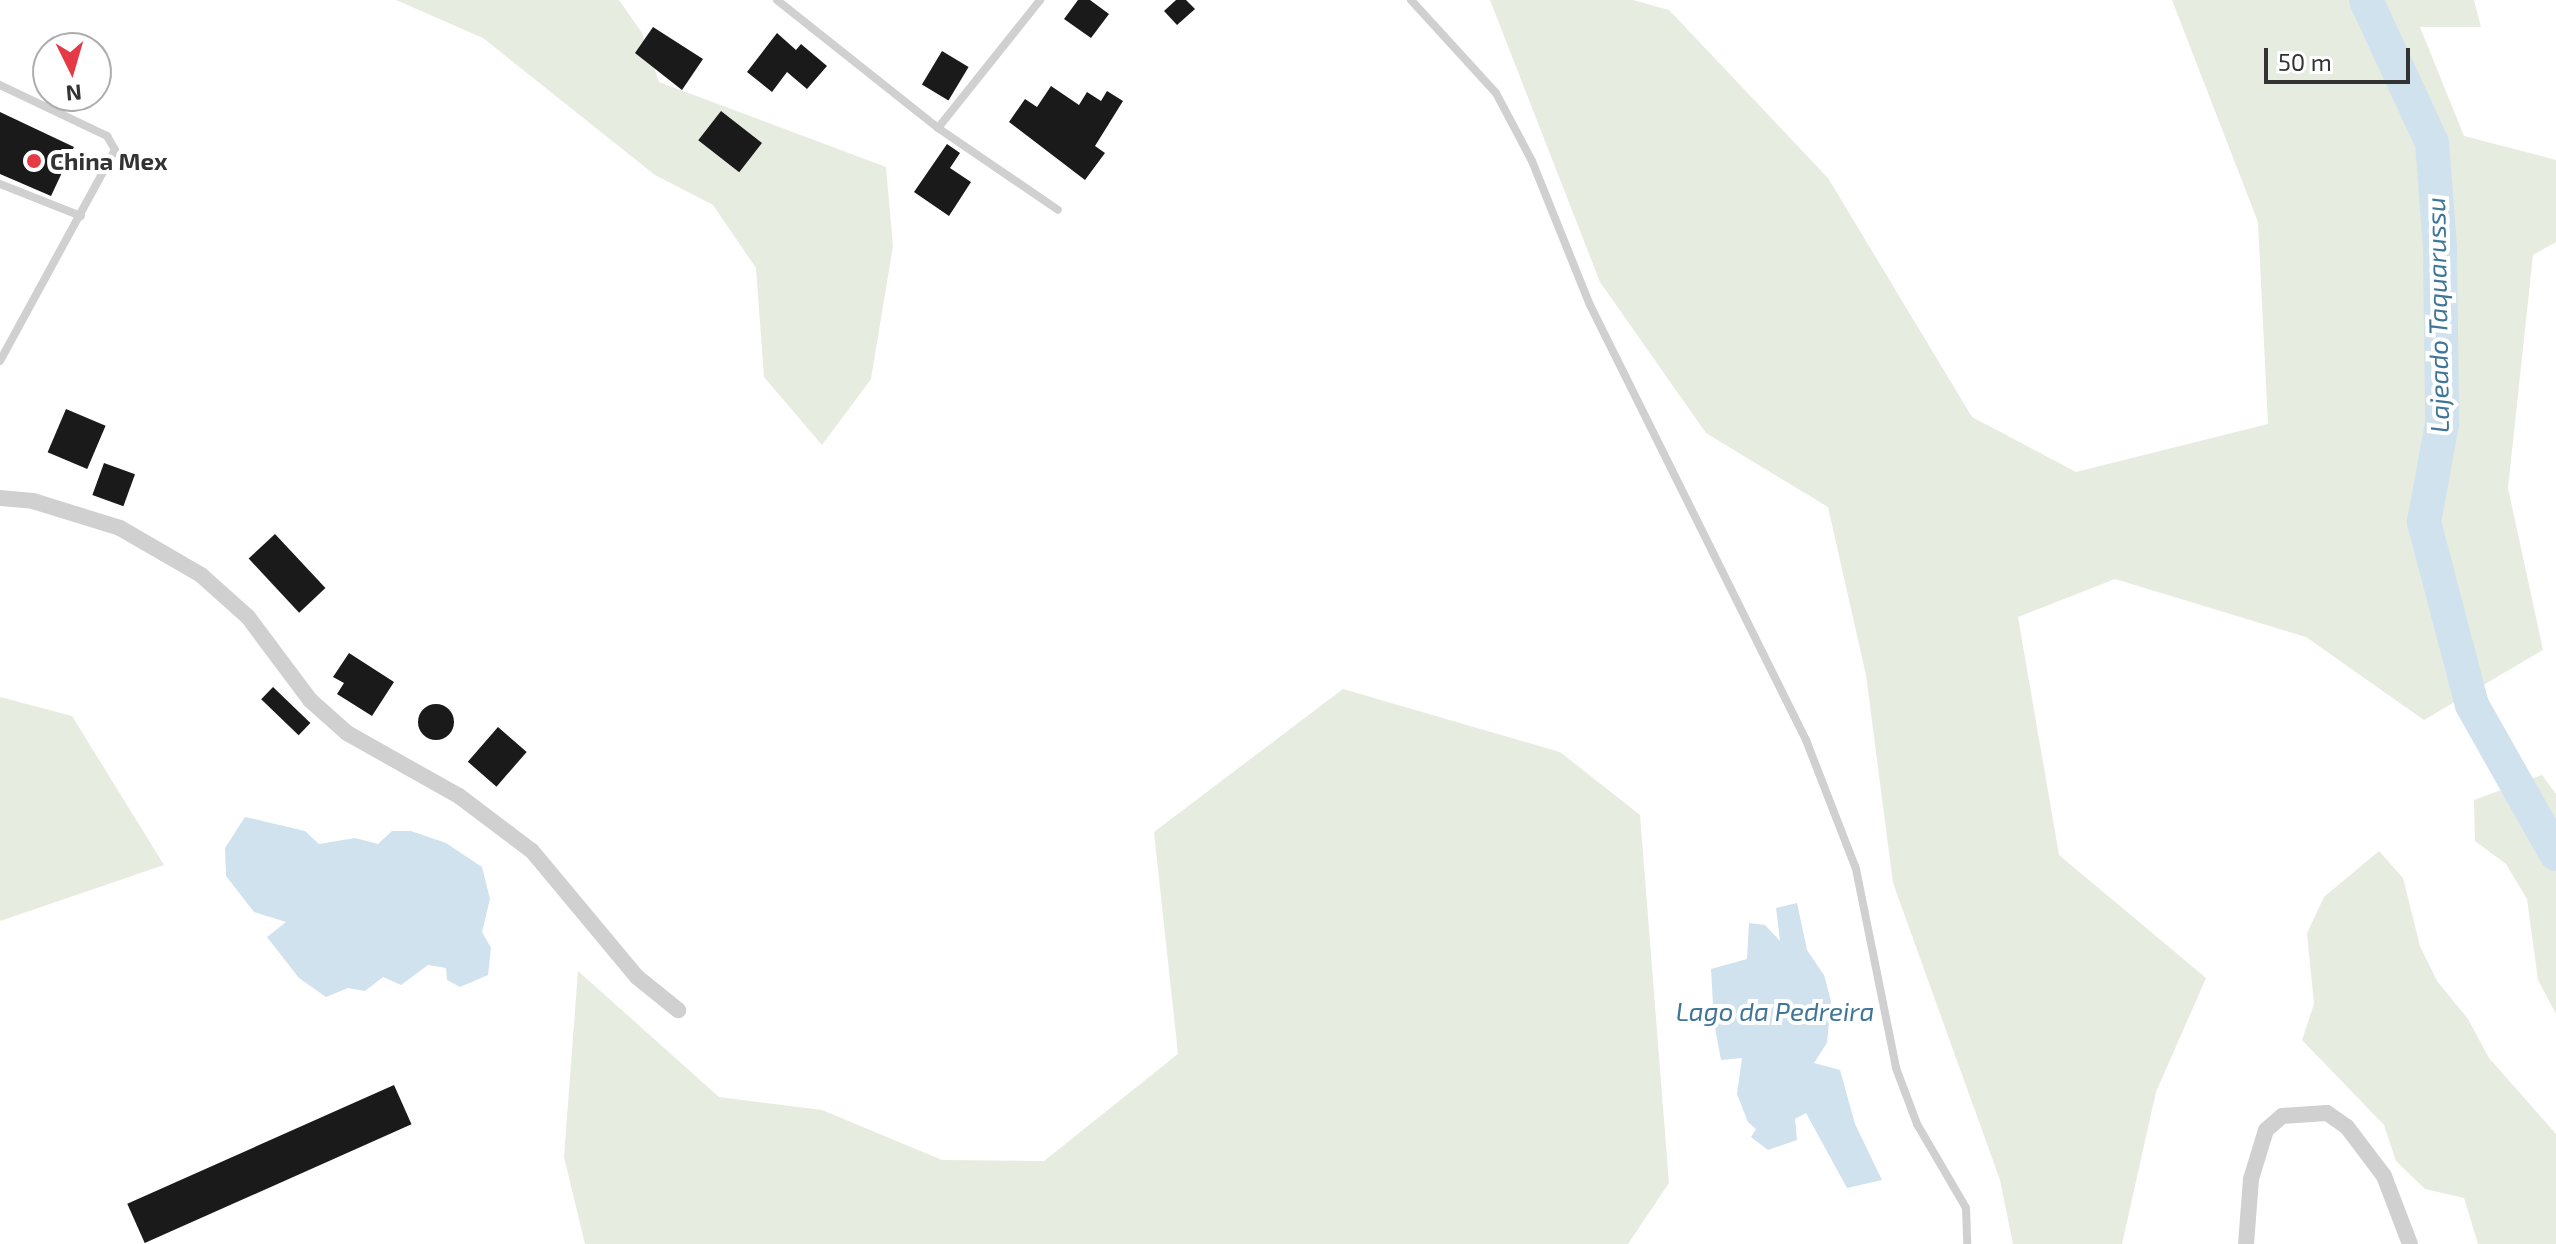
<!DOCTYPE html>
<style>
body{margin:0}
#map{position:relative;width:2556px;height:1244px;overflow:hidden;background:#fff;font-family:"Exo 2",sans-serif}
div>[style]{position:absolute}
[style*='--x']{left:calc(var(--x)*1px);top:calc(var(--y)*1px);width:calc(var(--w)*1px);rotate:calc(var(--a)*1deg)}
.green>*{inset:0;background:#e6ecdf}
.water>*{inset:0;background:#cfe2ee}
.river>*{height:34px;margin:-17px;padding:0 17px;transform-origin:17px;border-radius:17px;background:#cfe2ee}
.building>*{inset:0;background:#1a1a1a;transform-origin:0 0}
.round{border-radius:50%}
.lane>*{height:8px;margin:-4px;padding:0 4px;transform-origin:4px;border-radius:4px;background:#d0d0d0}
.street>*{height:16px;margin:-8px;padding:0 8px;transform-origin:8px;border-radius:8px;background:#d0d0d0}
.dots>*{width:22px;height:22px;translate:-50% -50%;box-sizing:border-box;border:4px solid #fff;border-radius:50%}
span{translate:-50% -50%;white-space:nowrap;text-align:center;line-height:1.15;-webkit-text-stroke:8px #fff;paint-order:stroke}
.poi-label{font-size:24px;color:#333;font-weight:700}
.left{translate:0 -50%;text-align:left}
.water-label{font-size:26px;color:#3f7597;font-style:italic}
.north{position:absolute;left:32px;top:32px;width:80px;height:80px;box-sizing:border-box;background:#fff;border:2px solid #adadad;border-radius:50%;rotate:175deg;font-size:22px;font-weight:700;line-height:32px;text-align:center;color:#333}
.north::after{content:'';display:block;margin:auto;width:28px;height:36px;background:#e63946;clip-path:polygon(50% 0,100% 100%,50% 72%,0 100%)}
.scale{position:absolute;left:2264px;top:48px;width:146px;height:36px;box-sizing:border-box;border:4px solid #333;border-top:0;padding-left:10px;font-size:24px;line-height:28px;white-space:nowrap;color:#333;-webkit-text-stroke:6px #fff;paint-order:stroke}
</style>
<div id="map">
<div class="green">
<i style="clip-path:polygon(396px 0,619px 0,642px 33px,659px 82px,886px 167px,893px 246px,871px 379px,822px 445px,764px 377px,756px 268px,713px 205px,655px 175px,483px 38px)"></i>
<i style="clip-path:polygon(1490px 0,1633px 0,1669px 10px,1828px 178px,1972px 417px,2076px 472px,2268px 424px,2258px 222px,2172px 0,2474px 0,2481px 27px,2420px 27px,2464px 136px,2556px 160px,2556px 242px,2533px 255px,2508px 488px,2543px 650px,2424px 720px,2306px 637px,2115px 579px,2018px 617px,2059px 855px,2206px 978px,2156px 1092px,2122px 1244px,2013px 1244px,2000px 1180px,1893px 883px,1866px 675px,1828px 507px,1706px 433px,1600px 282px)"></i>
<i style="clip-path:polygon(1343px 689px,1560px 752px,1640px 815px,1669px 1183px,1628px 1244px,585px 1244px,564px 1157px,578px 971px,719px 1097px,822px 1110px,942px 1160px,1044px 1161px,1178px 1054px,1154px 832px)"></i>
<i style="clip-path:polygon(0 697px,72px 716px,164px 865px,0 921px)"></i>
<i style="clip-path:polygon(2542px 775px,2556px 794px,2556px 1014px,2538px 980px,2527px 899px,2506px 864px,2475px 841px,2474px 800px)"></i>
<i style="clip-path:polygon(2379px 851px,2403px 878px,2420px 946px,2437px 981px,2468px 1019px,2489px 1058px,2556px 1134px,2556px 1244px,2478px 1244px,2464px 1198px,2425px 1189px,2396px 1161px,2384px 1125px,2302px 1040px,2314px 1004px,2307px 933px,2324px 897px)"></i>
</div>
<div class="water">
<i style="clip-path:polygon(245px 817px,305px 831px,319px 844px,355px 838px,378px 844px,392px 831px,411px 831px,446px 843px,482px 867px,490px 899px,482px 932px,491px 948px,488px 975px,460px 987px,447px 980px,446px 968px,428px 965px,401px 985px,383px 977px,365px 991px,348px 988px,326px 997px,299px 978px,267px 937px,286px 922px,254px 912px,226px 876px,225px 848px)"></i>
<i style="clip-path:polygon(1797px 903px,1807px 950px,1824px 975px,1831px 1001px,1827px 1043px,1814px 1063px,1840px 1070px,1855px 1124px,1882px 1180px,1847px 1188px,1806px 1113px,1795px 1119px,1797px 1140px,1768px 1150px,1751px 1137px,1756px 1129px,1748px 1122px,1737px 1094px,1742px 1058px,1721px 1060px,1714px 1022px,1711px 969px,1747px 959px,1749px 923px,1765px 925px,1780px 941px,1776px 908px)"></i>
</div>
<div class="river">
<i style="--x:2366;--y:0;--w:157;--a:65.2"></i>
<i style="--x:2432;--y:143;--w:105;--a:85.6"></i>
<i style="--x:2440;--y:248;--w:176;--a:89.3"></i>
<i style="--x:2442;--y:424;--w:100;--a:100.4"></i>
<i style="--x:2424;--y:522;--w:189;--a:75.3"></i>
<i style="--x:2472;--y:705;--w:171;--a:60.6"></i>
</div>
<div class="building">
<i style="clip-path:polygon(1078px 0,1090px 0,1109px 14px,1091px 38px,1064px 19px)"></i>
<i style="clip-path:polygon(1176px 0,1186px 0,1195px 9px,1177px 25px,1164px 11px)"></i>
<i style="clip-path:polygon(653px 27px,703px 59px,682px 90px,635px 53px)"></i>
<i style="clip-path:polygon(777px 33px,796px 50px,801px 44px,827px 66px,807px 89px,787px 72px,772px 92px,747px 72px)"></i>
<i style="left:942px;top:51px;width:31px;height:39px;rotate:31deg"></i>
<i style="clip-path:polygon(1051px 86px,1079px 105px,1087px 92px,1101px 101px,1107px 91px,1123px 101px,1095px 146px,1105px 153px,1085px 180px,1009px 122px,1025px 99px,1037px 107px)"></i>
<i style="left:721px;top:111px;width:52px;height:37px;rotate:38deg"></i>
<i style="clip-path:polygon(0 112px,74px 147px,51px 196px,0 174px)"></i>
<i style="clip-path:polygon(947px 144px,960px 153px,950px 168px,971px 182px,949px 216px,914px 192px)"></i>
<i style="left:66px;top:409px;width:43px;height:47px;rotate:23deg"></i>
<i style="left:104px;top:463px;width:33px;height:34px;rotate:20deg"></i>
<i style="left:275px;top:534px;width:74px;height:36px;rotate:47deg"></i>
<i style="clip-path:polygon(349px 653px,394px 682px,372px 716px,337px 694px,344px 683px,333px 677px)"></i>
<i style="left:273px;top:687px;width:52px;height:17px;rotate:44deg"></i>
<i class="round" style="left:418px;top:704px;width:36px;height:36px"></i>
<i style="left:498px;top:727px;width:38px;height:46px;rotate:41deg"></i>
<i style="left:394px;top:1085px;width:43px;height:292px;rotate:66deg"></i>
</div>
<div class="lane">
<i style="--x:777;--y:0;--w:206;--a:38.5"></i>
<i style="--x:938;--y:128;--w:145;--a:34.3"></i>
<i style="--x:1411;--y:0;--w:126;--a:47.6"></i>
<i style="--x:1496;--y:93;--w:77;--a:62.1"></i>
<i style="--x:1532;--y:161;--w:155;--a:68.1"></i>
<i style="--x:1590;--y:305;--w:486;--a:63.6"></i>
<i style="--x:1806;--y:740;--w:138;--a:68.8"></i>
<i style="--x:1856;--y:869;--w:203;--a:78.6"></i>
<i style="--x:1896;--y:1068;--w:60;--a:69.4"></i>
<i style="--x:1917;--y:1124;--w:97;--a:59.7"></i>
<i style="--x:1966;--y:1208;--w:36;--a:88"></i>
<i style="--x:0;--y:85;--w:119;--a:25.5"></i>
<i style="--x:107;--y:136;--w:16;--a:60"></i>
<i style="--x:115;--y:150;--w:240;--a:118.6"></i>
<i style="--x:938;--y:128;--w:164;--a:-51.4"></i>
<i style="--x:0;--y:184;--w:87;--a:21.6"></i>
</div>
<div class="street">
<i style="--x:0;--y:498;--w:33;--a:5"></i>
<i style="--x:33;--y:501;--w:91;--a:17.2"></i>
<i style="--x:120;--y:528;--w:94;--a:30.1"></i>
<i style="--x:201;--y:575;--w:63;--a:41.8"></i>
<i style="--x:248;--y:617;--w:104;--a:53.2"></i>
<i style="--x:310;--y:700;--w:50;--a:41.7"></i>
<i style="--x:347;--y:733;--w:129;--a:29.4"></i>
<i style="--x:459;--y:796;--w:91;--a:37"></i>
<i style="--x:532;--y:851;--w:164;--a:50.2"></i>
<i style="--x:637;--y:977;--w:53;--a:38.8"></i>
<i style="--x:2246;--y:1244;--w:65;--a:-85.6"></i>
<i style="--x:2251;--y:1179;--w:51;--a:-73"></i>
<i style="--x:2266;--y:1130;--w:21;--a:-41"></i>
<i style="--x:2282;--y:1116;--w:45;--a:-3.8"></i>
<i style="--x:2327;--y:1113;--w:24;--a:35"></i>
<i style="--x:2347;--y:1127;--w:61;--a:52.9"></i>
<i style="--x:2384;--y:1176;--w:73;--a:69.1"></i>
</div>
<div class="dots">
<i style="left:34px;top:161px;background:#e63946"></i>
</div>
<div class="poi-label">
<span class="left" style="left:50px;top:161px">China Mex</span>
</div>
<div class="water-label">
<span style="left:2437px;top:315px;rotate:-91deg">Lajeado Taquarussu</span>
<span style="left:1775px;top:1011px">Lago da Pedreira</span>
</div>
<div class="north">N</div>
<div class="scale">50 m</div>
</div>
